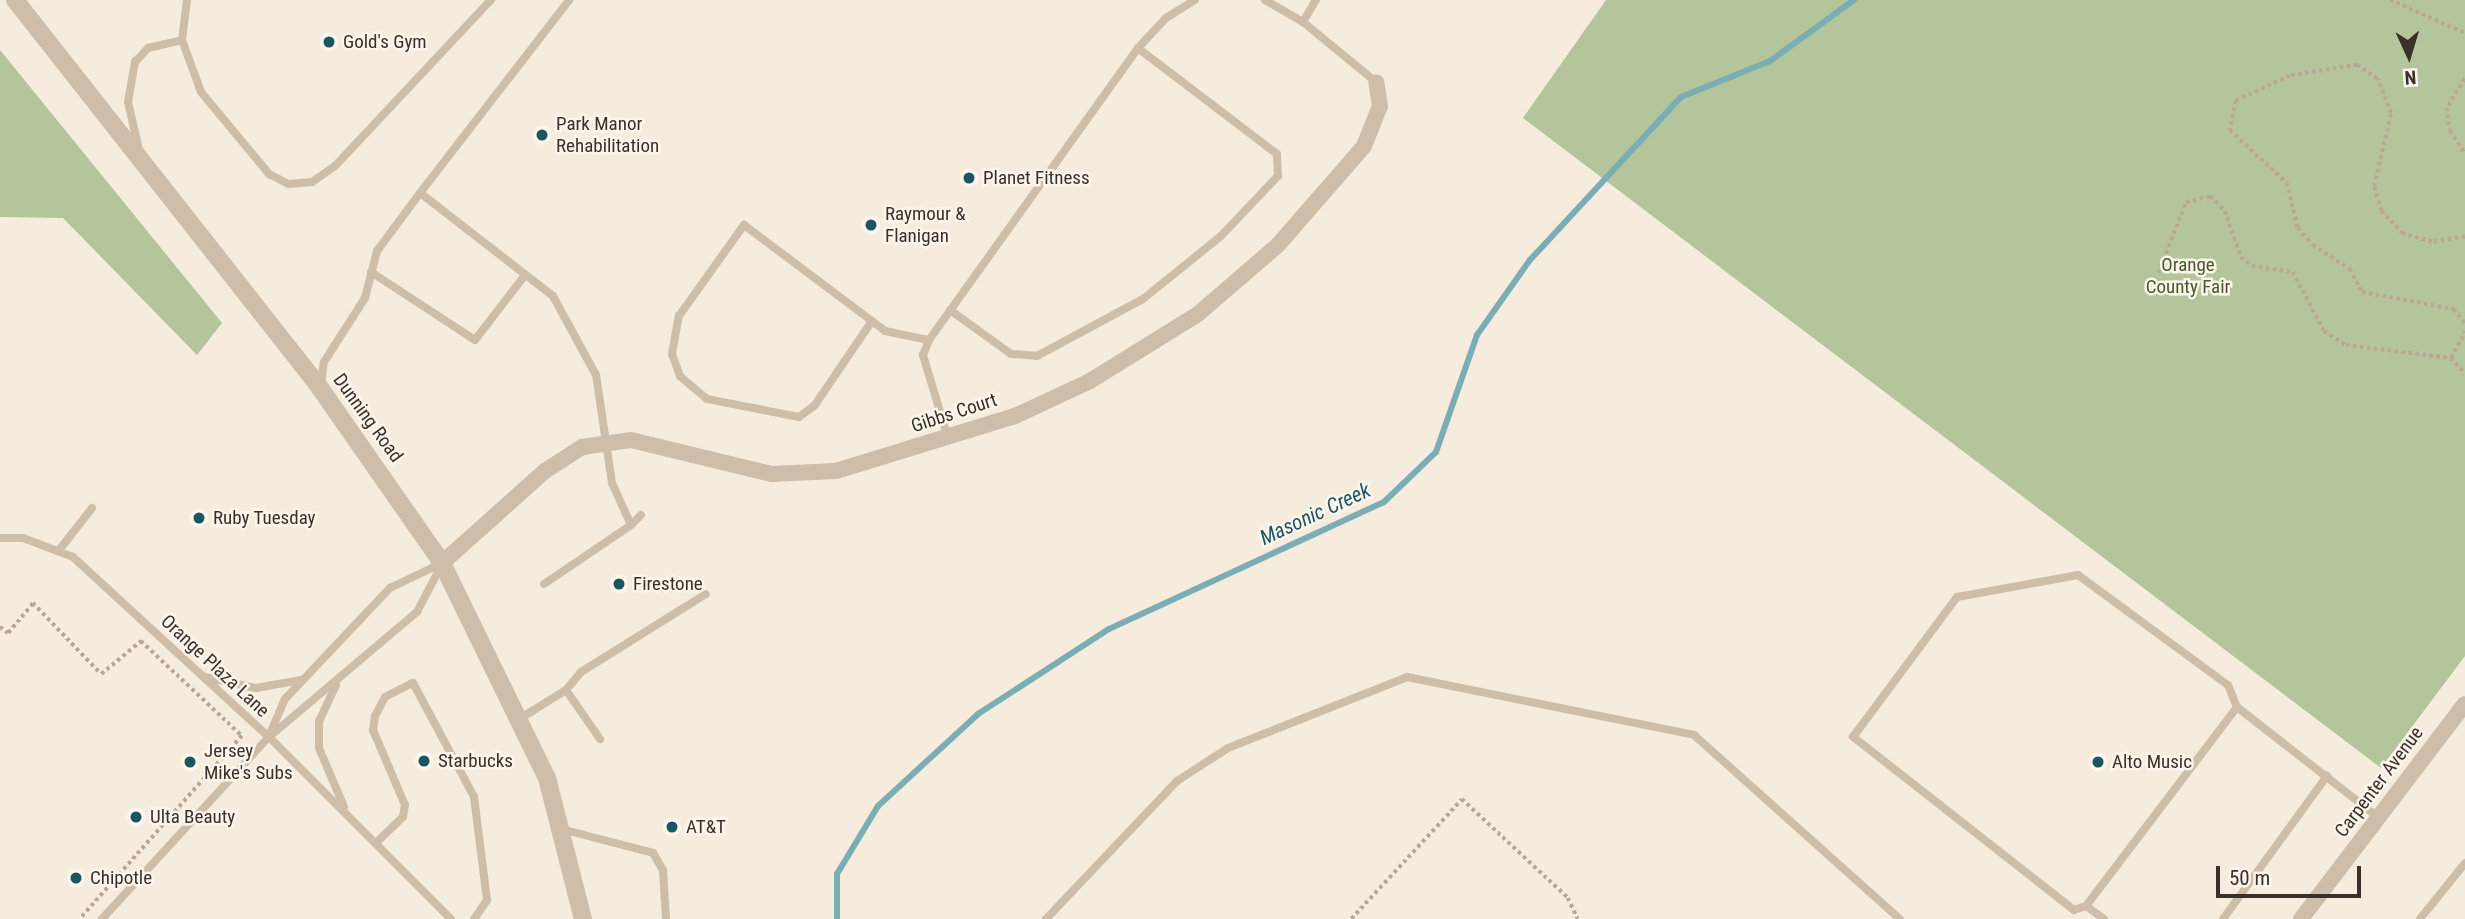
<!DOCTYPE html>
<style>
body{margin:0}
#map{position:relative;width:2465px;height:919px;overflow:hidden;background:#f5ecde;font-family:"Roboto Condensed",sans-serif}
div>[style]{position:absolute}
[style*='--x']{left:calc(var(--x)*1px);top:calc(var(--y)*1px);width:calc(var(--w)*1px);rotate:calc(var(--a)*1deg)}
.green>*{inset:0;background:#b4c59c}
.stream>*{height:6px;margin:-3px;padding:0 3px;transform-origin:3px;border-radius:3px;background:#7badb4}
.path>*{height:3.5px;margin-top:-1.75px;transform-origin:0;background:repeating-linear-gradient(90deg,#baa793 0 3.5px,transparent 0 7px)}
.service>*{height:8px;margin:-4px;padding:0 4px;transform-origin:4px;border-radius:4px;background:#cebda9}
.minor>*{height:16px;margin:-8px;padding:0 8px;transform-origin:8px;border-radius:8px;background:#cebda9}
.tertiary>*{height:18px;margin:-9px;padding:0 9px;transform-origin:9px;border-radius:9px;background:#cebda9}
.dots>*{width:19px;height:19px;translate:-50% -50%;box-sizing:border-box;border:4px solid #fbf5eb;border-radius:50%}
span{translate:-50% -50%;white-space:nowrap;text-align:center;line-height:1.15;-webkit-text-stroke:5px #fbf5eb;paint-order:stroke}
.poi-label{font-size:19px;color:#3b3029}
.left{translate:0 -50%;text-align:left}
.park-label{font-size:19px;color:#455b2b}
.street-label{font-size:19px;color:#3b3029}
.water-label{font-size:21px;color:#1b5660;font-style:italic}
.north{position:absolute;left:2374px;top:21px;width:70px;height:70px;-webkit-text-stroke:5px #fbf5eb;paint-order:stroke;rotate:176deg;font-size:19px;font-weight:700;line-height:28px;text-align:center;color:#3b3029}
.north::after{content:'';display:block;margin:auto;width:24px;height:32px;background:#3b3029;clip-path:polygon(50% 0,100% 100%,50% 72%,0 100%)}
.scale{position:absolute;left:2216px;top:866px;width:145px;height:32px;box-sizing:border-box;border:4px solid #3b3029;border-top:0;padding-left:9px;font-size:21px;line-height:24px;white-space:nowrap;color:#3b3029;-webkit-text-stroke:5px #fbf5eb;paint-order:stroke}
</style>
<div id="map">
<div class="green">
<i style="clip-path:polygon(1606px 0,2465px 0,2465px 656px,2381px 768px,1523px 118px)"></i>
<i style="clip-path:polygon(0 50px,222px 323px,197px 355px,63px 218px,0 217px)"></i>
</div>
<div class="stream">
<i style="--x:837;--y:919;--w:45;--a:-90"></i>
<i style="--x:837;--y:874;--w:79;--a:-58.9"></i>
<i style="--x:878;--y:806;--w:136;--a:-42.6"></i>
<i style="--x:978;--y:714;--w:156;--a:-33"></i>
<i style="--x:1109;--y:629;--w:303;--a:-24.8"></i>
<i style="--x:1384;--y:502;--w:72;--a:-43.9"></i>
<i style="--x:1436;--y:452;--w:124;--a:-70.7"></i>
<i style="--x:1477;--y:335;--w:92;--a:-54.8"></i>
<i style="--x:1530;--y:260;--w:222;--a:-47.2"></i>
<i style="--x:1681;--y:97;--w:96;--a:-22"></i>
<i style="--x:1770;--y:61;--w:104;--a:-36"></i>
</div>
<div class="path">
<i style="--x:2390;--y:0;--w:82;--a:23.7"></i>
<i style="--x:2465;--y:79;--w:34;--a:122"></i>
<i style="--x:2447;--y:108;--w:23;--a:83"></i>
<i style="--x:2450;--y:131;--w:27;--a:56"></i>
<i style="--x:2465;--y:237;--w:33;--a:171"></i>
<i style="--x:2432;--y:242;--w:30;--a:-165"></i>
<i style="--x:2403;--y:234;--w:32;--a:-134"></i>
<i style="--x:2381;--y:211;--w:26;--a:-106"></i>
<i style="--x:2374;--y:186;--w:75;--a:-76.9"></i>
<i style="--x:2391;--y:113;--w:37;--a:-112"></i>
<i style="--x:2377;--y:79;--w:24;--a:-145"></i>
<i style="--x:2357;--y:65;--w:68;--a:170.7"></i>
<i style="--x:2290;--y:76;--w:60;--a:155.2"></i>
<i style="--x:2236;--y:101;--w:30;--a:102"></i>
<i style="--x:2230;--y:130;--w:78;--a:42.9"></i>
<i style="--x:2287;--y:183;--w:46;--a:76.3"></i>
<i style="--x:2298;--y:228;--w:23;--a:49"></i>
<i style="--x:2313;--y:245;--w:44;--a:33"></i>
<i style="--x:2350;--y:269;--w:26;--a:62"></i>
<i style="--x:2362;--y:292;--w:94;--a:10.5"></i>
<i style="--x:2454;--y:309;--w:18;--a:52"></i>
<i style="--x:2158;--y:273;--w:76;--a:-68.5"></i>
<i style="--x:2186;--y:202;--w:26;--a:-13"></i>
<i style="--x:2211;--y:196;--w:21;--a:47"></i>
<i style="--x:2225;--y:211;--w:49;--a:70.8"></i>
<i style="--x:2241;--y:257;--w:14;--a:39"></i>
<i style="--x:2252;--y:266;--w:41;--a:8.3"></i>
<i style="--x:2293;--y:272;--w:67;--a:62.3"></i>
<i style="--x:2324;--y:331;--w:26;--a:32"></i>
<i style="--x:2346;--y:345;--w:106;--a:7.1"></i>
<i style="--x:2451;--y:358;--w:30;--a:-62"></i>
<i style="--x:2451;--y:358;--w:21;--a:47"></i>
<i style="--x:0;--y:627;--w:10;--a:37"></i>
<i style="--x:8;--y:633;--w:39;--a:-50"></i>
<i style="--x:33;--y:603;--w:98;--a:46.2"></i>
<i style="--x:101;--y:674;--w:52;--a:-39.5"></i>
<i style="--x:141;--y:641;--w:139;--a:43.2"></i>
<i style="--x:242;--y:736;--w:244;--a:131.5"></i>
<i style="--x:1351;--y:919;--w:163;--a:-47.2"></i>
<i style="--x:1462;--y:799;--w:145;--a:43"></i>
<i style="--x:1568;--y:898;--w:23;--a:65"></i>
</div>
<div class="service">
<i style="--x:187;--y:0;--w:40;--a:97.1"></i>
<i style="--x:182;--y:40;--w:55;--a:69.9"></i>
<i style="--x:201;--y:92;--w:107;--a:50.3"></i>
<i style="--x:269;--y:174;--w:22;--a:27"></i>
<i style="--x:289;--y:184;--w:23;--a:-5"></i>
<i style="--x:312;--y:182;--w:28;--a:-35"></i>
<i style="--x:335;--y:166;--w:228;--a:-46.8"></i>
<i style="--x:1265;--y:0;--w:44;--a:30.1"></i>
<i style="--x:1316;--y:0;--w:26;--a:121"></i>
<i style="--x:1303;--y:22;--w:94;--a:39.4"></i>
<i style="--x:139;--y:150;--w:49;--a:-102.9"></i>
<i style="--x:128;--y:102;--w:41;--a:-80.1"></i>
<i style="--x:135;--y:62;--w:19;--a:-47"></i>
<i style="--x:148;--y:48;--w:35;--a:-13"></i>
<i style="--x:371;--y:272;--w:124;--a:33.2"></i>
<i style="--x:475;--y:340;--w:82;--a:-52.4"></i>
<i style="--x:950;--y:310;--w:75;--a:35.8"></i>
<i style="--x:1011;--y:354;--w:26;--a:4"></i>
<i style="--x:1037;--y:356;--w:120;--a:-28.3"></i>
<i style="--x:1143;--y:299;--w:100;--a:-38.9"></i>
<i style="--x:1221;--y:236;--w:83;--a:-46.5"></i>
<i style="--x:1278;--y:176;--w:22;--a:-93"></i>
<i style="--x:1277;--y:154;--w:175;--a:-142.7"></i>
<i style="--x:872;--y:321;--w:102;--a:124.2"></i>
<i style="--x:815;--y:405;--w:20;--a:143"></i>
<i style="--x:799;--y:417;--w:94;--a:-168.9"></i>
<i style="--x:707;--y:399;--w:35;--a:-140"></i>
<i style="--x:680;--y:376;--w:23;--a:-110"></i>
<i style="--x:672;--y:354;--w:39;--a:-80"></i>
<i style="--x:679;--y:316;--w:112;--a:-54.5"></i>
<i style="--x:744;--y:225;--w:176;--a:36.9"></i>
<i style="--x:885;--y:331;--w:45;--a:11.6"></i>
<i style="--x:321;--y:385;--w:23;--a:-83"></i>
<i style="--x:324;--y:362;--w:76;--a:-57.4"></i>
<i style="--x:365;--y:298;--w:49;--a:-75.7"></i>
<i style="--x:377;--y:251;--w:72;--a:-53.4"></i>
<i style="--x:948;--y:438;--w:87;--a:-106.8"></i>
<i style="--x:923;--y:355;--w:16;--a:-68"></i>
<i style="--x:929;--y:340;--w:359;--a:-54.4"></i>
<i style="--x:1138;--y:48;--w:41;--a:-47"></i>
<i style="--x:1166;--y:18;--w:34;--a:-32"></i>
<i style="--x:631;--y:525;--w:14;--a:-45"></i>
<i style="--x:0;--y:538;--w:23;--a:0"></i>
<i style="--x:23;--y:538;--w:53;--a:20.8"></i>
<i style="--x:73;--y:557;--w:266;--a:42.6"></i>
<i style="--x:269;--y:737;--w:257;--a:45"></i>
<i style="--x:60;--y:549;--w:52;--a:-52"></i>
<i style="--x:544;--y:584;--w:105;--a:-34.1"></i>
<i style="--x:631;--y:525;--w:46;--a:-114.3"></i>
<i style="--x:612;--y:483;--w:109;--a:-98.4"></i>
<i style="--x:596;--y:375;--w:90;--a:-118.6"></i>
<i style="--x:553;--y:296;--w:168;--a:-142.2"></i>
<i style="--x:420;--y:193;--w:244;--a:-52.3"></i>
<i style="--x:205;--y:677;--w:52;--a:12.2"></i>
<i style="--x:256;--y:688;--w:46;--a:-10.1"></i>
<i style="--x:336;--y:685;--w:40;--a:115"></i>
<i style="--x:319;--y:721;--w:27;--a:90"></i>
<i style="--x:319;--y:748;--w:64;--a:67"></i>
<i style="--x:566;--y:690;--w:23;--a:-50"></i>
<i style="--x:581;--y:672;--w:147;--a:-32"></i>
<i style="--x:521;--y:718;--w:53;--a:-31.9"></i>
<i style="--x:566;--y:690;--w:60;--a:55.2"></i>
<i style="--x:270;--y:734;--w:38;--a:-67"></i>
<i style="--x:285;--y:699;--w:153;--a:-46.6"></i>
<i style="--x:390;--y:588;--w:58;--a:-25.7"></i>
<i style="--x:565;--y:830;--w:91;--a:14.6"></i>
<i style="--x:653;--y:853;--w:20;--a:60"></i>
<i style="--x:663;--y:870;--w:49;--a:86.5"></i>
<i style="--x:377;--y:842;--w:36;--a:-44"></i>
<i style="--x:403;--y:817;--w:12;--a:-81"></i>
<i style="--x:405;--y:805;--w:82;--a:-113.1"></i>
<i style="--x:373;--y:730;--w:14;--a:-82"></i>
<i style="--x:375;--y:716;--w:21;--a:-62"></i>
<i style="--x:385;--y:697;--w:31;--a:-27"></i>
<i style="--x:413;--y:683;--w:129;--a:61.8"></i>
<i style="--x:474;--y:797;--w:104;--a:82.8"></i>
<i style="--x:487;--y:900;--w:23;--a:124"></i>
<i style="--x:2086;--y:906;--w:13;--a:162"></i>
<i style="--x:2074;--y:910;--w:281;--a:-141.9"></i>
<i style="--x:1853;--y:737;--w:174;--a:-53.4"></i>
<i style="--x:1957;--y:597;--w:123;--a:-10.3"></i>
<i style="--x:2078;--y:575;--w:186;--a:36.3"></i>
<i style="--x:2228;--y:685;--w:24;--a:68"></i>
<i style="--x:102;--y:919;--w:247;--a:-47.5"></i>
<i style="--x:269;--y:737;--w:194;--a:-40.2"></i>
<i style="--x:417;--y:612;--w:52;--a:-62.4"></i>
<i style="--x:1046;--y:919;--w:190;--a:-46.5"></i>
<i style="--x:1177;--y:781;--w:61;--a:-32.9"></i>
<i style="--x:1228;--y:748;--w:193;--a:-21.6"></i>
<i style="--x:1407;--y:677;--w:293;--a:11.4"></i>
<i style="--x:1694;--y:735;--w:276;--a:41.8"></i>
<i style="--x:2104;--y:919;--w:22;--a:-144"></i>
<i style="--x:2086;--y:906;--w:250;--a:-52.8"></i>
<i style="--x:2237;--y:707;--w:179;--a:38"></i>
<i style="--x:2223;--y:919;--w:177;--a:-54"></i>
<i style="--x:2420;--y:919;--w:72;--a:-51.2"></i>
</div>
<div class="minor">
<i style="--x:442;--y:563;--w:138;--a:-41.8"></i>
<i style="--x:545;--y:471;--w:44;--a:-33"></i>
<i style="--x:582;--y:447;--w:49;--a:-8.1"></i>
<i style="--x:631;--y:440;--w:145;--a:13.6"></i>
<i style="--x:772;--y:474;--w:64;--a:-2.7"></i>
<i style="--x:836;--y:471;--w:187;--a:-17.1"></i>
<i style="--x:1015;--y:416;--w:83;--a:-25"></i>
<i style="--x:1090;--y:381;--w:127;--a:-31.8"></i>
<i style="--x:1198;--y:314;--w:106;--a:-40.8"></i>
<i style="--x:1278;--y:245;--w:131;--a:-49"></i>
<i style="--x:1364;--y:146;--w:43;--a:-68.2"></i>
<i style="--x:1380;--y:106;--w:24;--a:-99"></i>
<i style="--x:2301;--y:919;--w:270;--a:-52.7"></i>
</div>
<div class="tertiary">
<i style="--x:15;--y:0;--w:494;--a:51.8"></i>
<i style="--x:320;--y:388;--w:213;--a:55.1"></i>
<i style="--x:442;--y:563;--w:239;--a:64"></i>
<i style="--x:547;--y:778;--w:146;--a:75.7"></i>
</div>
<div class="dots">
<i style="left:329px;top:42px;background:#1b5660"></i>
<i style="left:542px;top:135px;background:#1b5660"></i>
<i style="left:969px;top:178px;background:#1b5660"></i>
<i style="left:871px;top:225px;background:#1b5660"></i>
<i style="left:199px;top:518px;background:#1b5660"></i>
<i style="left:619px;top:584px;background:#1b5660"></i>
<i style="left:424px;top:761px;background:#1b5660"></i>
<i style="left:190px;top:762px;background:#1b5660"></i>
<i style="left:2098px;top:762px;background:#1b5660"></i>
<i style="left:136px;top:817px;background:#1b5660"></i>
<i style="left:672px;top:827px;background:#1b5660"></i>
<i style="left:76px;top:878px;background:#1b5660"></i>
</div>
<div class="poi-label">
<span class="left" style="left:343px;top:42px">Gold's Gym</span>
<span class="left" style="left:556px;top:135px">Park Manor<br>Rehabilitation</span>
<span class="left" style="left:983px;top:178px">Planet Fitness</span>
<span class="left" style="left:885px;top:225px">Raymour &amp;<br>Flanigan</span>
<span class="left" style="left:213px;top:518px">Ruby Tuesday</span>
<span class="left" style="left:633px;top:584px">Firestone</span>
<span class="left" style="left:204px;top:762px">Jersey<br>Mike's Subs</span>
<span class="left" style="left:438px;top:761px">Starbucks</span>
<span class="left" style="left:2112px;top:762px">Alto Music</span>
<span class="left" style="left:150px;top:817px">Ulta Beauty</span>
<span class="left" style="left:686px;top:827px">AT&amp;T</span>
<span class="left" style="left:90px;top:878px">Chipotle</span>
</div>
<div class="park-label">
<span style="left:2188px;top:276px">Orange<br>County Fair</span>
</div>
<div class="street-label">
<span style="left:954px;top:413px;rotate:-18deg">Gibbs Court</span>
<span style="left:368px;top:418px;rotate:54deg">Dunning Road</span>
<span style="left:215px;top:666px;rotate:43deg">Orange Plaza Lane</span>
<span style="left:2379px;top:782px;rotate:-53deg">Carpenter Avenue</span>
</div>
<div class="water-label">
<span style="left:1315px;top:514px;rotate:-25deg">Masonic Creek</span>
</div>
<div class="north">N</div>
<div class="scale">50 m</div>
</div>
